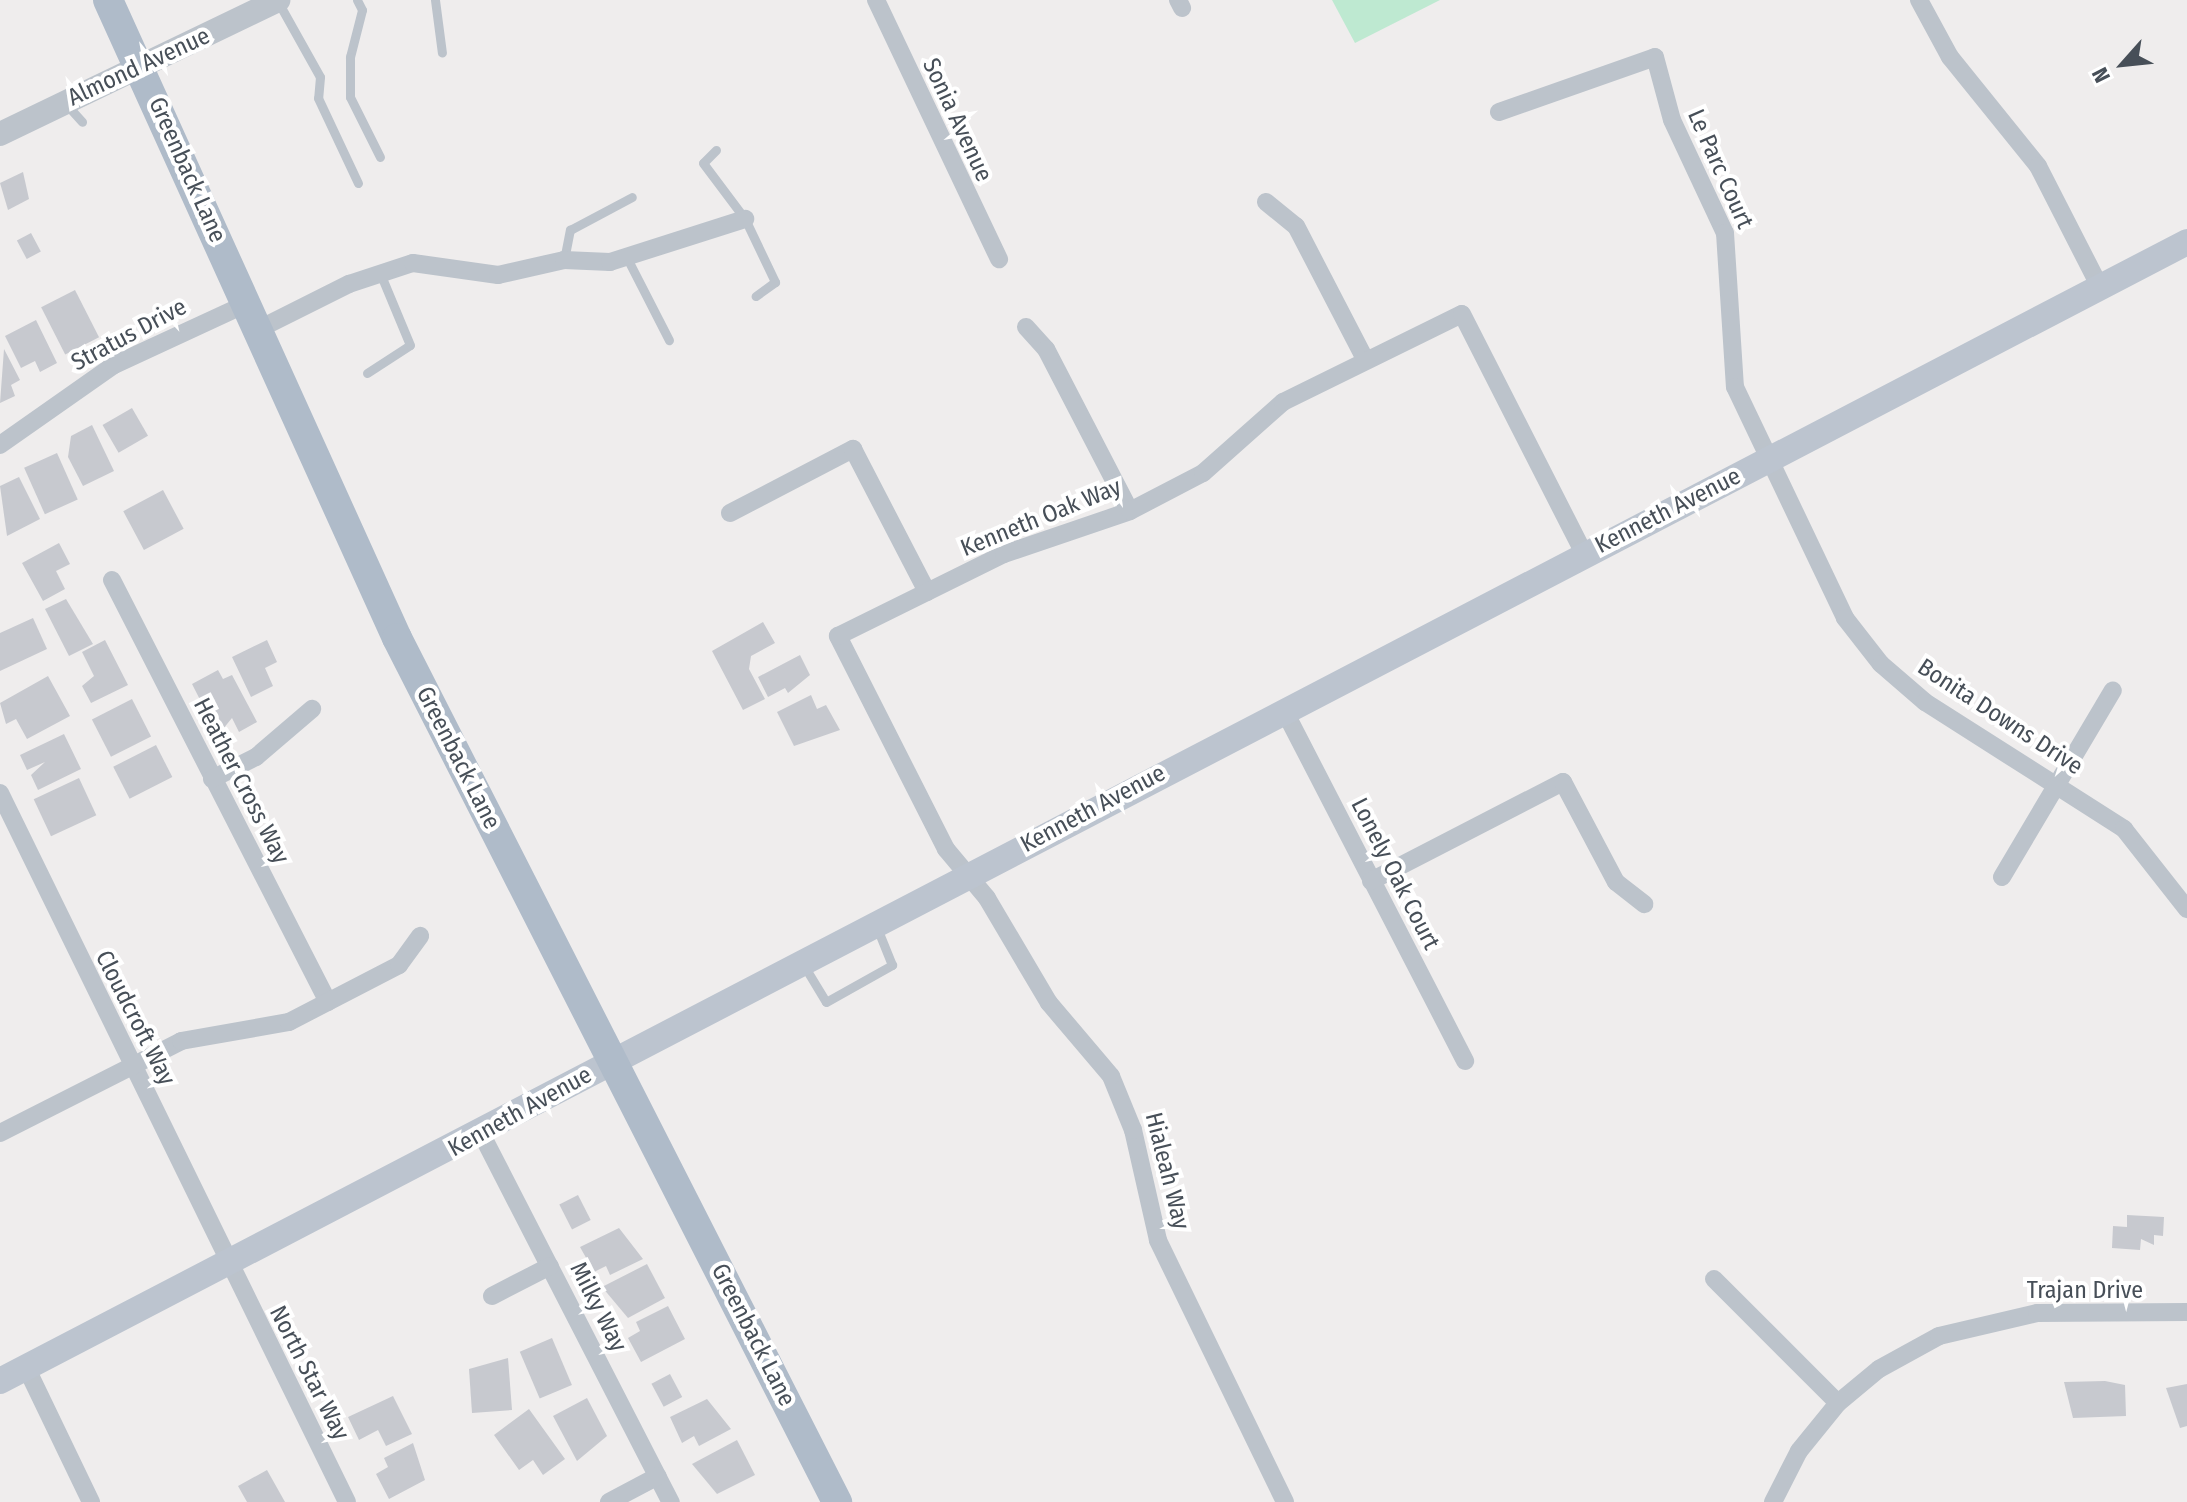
<!DOCTYPE html>
<style>
body{margin:0}
#map{position:relative;width:2187px;height:1502px;overflow:hidden;background:#efeded;font-family:"Fira Sans Condensed",sans-serif}
div>[style]{position:absolute}
[style*='--x']{left:calc(var(--x)*1px);top:calc(var(--y)*1px);width:calc(var(--w)*1px);rotate:calc(var(--a)*1deg)}
.green>*{inset:0;background:#bee9d1}
.building>*{inset:0;background:#c7c9cf;transform-origin:0 0}
.service>*{height:9px;margin:-4.5px;padding:0 4.5px;transform-origin:4.5px;border-radius:4.5px;background:#bcc3cb}
.minor>*{height:18px;margin:-9px;padding:0 9px;transform-origin:9px;border-radius:9px;background:#bcc3cb}
.tertiary>*{height:24px;margin:-12px;padding:0 12px;transform-origin:12px;border-radius:12px;background:#bcc3cb}
.secondary>*{height:26px;margin:-13px;padding:0 13px;transform-origin:13px;border-radius:13px;background:#bcc4cf}
.primary>*{height:30px;margin:-15px;padding:0 15px;transform-origin:15px;border-radius:15px;background:#afbbc9}
span{translate:-50% -50%;white-space:nowrap;text-align:center;line-height:1.15;-webkit-text-stroke:8px #fff;paint-order:stroke}
.street-label{font-size:24px;color:#474f58}
.north{position:absolute;left:2083px;top:24px;width:80px;height:80px;-webkit-text-stroke:6px #fff;paint-order:stroke;rotate:243deg;font-size:22px;font-weight:700;line-height:32px;text-align:center;color:#474f58}
.north::after{content:'';display:block;margin:auto;width:28px;height:36px;background:#474f58;clip-path:polygon(50% 0,100% 100%,50% 72%,0 100%)}
</style>
<div id="map">
<div class="green">
<i style="clip-path:polygon(1332px 0,1440px 0,1355px 43px)"></i>
</div>
<div class="building">
<i style="clip-path:polygon(23px 172px,29px 199px,8px 210px,0 183px)"></i>
<i style="left:31px;top:233px;width:21px;height:16px;rotate:62deg"></i>
<i style="left:75px;top:290px;width:53px;height:38px;rotate:63deg"></i>
<i style="clip-path:polygon(36px 320px,57px 363px,40px 372px,35px 361px,21px 368px,5px 336px)"></i>
<i style="clip-path:polygon(4px 349px,20px 380px,11px 385px,15px 396px,0 403px)"></i>
<i style="left:132px;top:408px;width:32px;height:34px;rotate:60deg"></i>
<i style="clip-path:polygon(92px 425px,114px 471px,83px 486px,68px 457px,71px 436px)"></i>
<i style="left:57px;top:453px;width:51px;height:36px;rotate:66deg"></i>
<i style="clip-path:polygon(19px 477px,40px 519px,7px 536px,0 486px)"></i>
<i style="left:163px;top:490px;width:44px;height:45px;rotate:62deg"></i>
<i style="clip-path:polygon(59px 543px,70px 564px,56px 571px,65px 589px,43px 601px,22px 563px)"></i>
<i style="clip-path:polygon(66px 599px,93px 644px,69px 656px,45px 609px)"></i>
<i style="clip-path:polygon(33px 618px,47px 649px,0 671px,0 633px)"></i>
<i style="clip-path:polygon(763px 622px,775px 643px,751px 656px,749px 669px,765px 699px,743px 710px,712px 651px)"></i>
<i style="clip-path:polygon(105px 640px,128px 685px,91px 703px,82px 686px,94px 676px,82px 652px)"></i>
<i style="clip-path:polygon(267px 640px,277px 662px,265px 668px,273px 686px,251px 697px,232px 657px)"></i>
<i style="clip-path:polygon(800px 655px,810px 675px,788px 693px,785px 688px,768px 697px,758px 677px)"></i>
<i style="clip-path:polygon(218px 670px,223px 679px,232px 675px,257px 722px,239px 732px,232px 718px,218px 735px,192px 684px)"></i>
<i style="clip-path:polygon(48px 676px,70px 716px,27px 739px,16px 719px,6px 724px,0 703px)"></i>
<i style="clip-path:polygon(811px 695px,817px 709px,826px 705px,840px 730px,794px 746px,777px 712px)"></i>
<i style="left:132px;top:699px;width:42px;height:45px;rotate:63deg"></i>
<i style="clip-path:polygon(64px 734px,81px 769px,38px 790px,31px 775px,45px 762px,27px 770px,20px 755px)"></i>
<i style="left:156px;top:745px;width:36px;height:48px;rotate:63deg"></i>
<i style="left:79px;top:778px;width:41px;height:50px;rotate:65deg"></i>
<i style="left:578px;top:1195px;width:28px;height:21px;rotate:63deg"></i>
<i style="clip-path:polygon(2127px 1215px,2164px 1217px,2163px 1236px,2154px 1235px,2154px 1245px,2141px 1239px,2140px 1250px,2112px 1248px,2113px 1226px,2127px 1227px)"></i>
<i style="clip-path:polygon(619px 1228px,643px 1259px,610px 1275px,606px 1266px,594px 1272px,580px 1247px)"></i>
<i style="clip-path:polygon(647px 1264px,665px 1298px,628px 1318px,602px 1287px)"></i>
<i style="clip-path:polygon(668px 1306px,685px 1339px,641px 1362px,628px 1338px,640px 1331px,636px 1322px)"></i>
<i style="left:552px;top:1338px;width:51px;height:35px;rotate:67deg"></i>
<i style="clip-path:polygon(508px 1358px,512px 1410px,472px 1413px,469px 1369px)"></i>
<i style="left:670px;top:1374px;width:26px;height:21px;rotate:62deg"></i>
<i style="clip-path:polygon(2105px 1381px,2125px 1385px,2126px 1416px,2073px 1418px,2064px 1382px)"></i>
<i style="clip-path:polygon(2187px 1384px,2187px 1426px,2180px 1428px,2166px 1388px)"></i>
<i style="clip-path:polygon(393px 1396px,412px 1434px,386px 1446px,378px 1430px,359px 1440px,348px 1417px)"></i>
<i style="clip-path:polygon(587px 1398px,607px 1436px,577px 1461px,553px 1416px)"></i>
<i style="clip-path:polygon(707px 1399px,731px 1429px,699px 1446px,694px 1436px,682px 1443px,670px 1417px)"></i>
<i style="clip-path:polygon(529px 1409px,565px 1459px,543px 1475px,533px 1460px,519px 1470px,494px 1435px)"></i>
<i style="clip-path:polygon(737px 1440px,755px 1475px,717px 1494px,692px 1464px)"></i>
<i style="clip-path:polygon(413px 1443px,425px 1480px,389px 1499px,376px 1474px,388px 1467px,384px 1458px)"></i>
<i style="clip-path:polygon(267px 1470px,285px 1502px,247px 1502px,238px 1486px)"></i>
</div>
<div class="service">
<i style="--x:277;--y:0;--w:88;--a:60.8"></i>
<i style="--x:320;--y:77;--w:21;--a:95"></i>
<i style="--x:318;--y:98;--w:94;--a:64.8"></i>
<i style="--x:357;--y:0;--w:11;--a:63"></i>
<i style="--x:362;--y:10;--w:49;--a:104.3"></i>
<i style="--x:350;--y:57;--w:40;--a:90"></i>
<i style="--x:350;--y:97;--w:67;--a:63.4"></i>
<i style="--x:435;--y:0;--w:53;--a:82.5"></i>
<i style="--x:66;--y:104;--w:24;--a:48"></i>
<i style="--x:716;--y:150;--w:18;--a:135"></i>
<i style="--x:703;--y:163;--w:70;--a:53.1"></i>
<i style="--x:745;--y:219;--w:70;--a:64.5"></i>
<i style="--x:775;--y:282;--w:24;--a:144"></i>
<i style="--x:564;--y:260;--w:31;--a:-79"></i>
<i style="--x:570;--y:230;--w:70;--a:-28"></i>
<i style="--x:628;--y:260;--w:90;--a:62.9"></i>
<i style="--x:367;--y:373;--w:51;--a:-33.1"></i>
<i style="--x:410;--y:345;--w:78;--a:-112.6"></i>
<i style="--x:803;--y:964;--w:44;--a:58.8"></i>
<i style="--x:826;--y:1002;--w:76;--a:-29.3"></i>
<i style="--x:892;--y:965;--w:40;--a:-112"></i>
</div>
<div class="minor">
<i style="--x:876;--y:0;--w:287;--a:64.6"></i>
<i style="--x:1178;--y:0;--w:9;--a:63"></i>
<i style="--x:1919;--y:0;--w:65;--a:61.5"></i>
<i style="--x:1950;--y:57;--w:140;--a:51.1"></i>
<i style="--x:2038;--y:166;--w:136;--a:62.9"></i>
<i style="--x:1499;--y:112;--w:165;--a:-19.4"></i>
<i style="--x:1655;--y:57;--w:65;--a:74.9"></i>
<i style="--x:1672;--y:120;--w:125;--a:64.9"></i>
<i style="--x:1725;--y:233;--w:154;--a:86.3"></i>
<i style="--x:1735;--y:387;--w:256;--a:64.5"></i>
<i style="--x:1845;--y:618;--w:58;--a:52"></i>
<i style="--x:1881;--y:664;--w:58;--a:40.8"></i>
<i style="--x:1925;--y:702;--w:236;--a:32.5"></i>
<i style="--x:2124;--y:829;--w:102;--a:51.8"></i>
<i style="--x:1266;--y:202;--w:38;--a:39"></i>
<i style="--x:1296;--y:226;--w:150;--a:62.6"></i>
<i style="--x:1026;--y:327;--w:30;--a:48"></i>
<i style="--x:1046;--y:349;--w:182;--a:62.6"></i>
<i style="--x:257;--y:330;--w:103;--a:-26.6"></i>
<i style="--x:349;--y:284;--w:67;--a:-18.2"></i>
<i style="--x:413;--y:263;--w:86;--a:8"></i>
<i style="--x:498;--y:275;--w:68;--a:-12.8"></i>
<i style="--x:564;--y:260;--w:46;--a:2.5"></i>
<i style="--x:610;--y:262;--w:142;--a:-17.7"></i>
<i style="--x:0;--y:445;--w:139;--a:-35.1"></i>
<i style="--x:114;--y:365;--w:145;--a:-24.8"></i>
<i style="--x:730;--y:513;--w:139;--a:-27.5"></i>
<i style="--x:853;--y:449;--w:161;--a:62.6"></i>
<i style="--x:112;--y:580;--w:474;--a:62.9"></i>
<i style="--x:1284;--y:710;--w:395;--a:62.7"></i>
<i style="--x:212;--y:779;--w:49;--a:-26.6"></i>
<i style="--x:256;--y:757;--w:74;--a:-40.6"></i>
<i style="--x:0;--y:793;--w:789;--a:63.92"></i>
<i style="--x:2002;--y:877;--w:217;--a:-59.3"></i>
<i style="--x:1371;--y:881;--w:216;--a:-27.3"></i>
<i style="--x:1563;--y:782;--w:113;--a:62.1"></i>
<i style="--x:1616;--y:882;--w:36;--a:38"></i>
<i style="--x:0;--y:1133;--w:203;--a:-26.9"></i>
<i style="--x:181;--y:1041;--w:110;--a:-10"></i>
<i style="--x:289;--y:1022;--w:124;--a:-27.4"></i>
<i style="--x:399;--y:965;--w:36;--a:-54"></i>
<i style="--x:482;--y:1135;--w:413;--a:62.8"></i>
<i style="--x:1714;--y:1279;--w:175;--a:45"></i>
<i style="--x:492;--y:1296;--w:65;--a:-27.3"></i>
<i style="--x:26;--y:1367;--w:150;--a:64.3"></i>
<i style="--x:609;--y:1502;--w:55;--a:-28"></i>
<i style="--x:1285;--y:1502;--w:291;--a:-115.9"></i>
<i style="--x:1158;--y:1240;--w:113;--a:-102.8"></i>
<i style="--x:1133;--y:1130;--w:58;--a:-112.2"></i>
<i style="--x:1111;--y:1076;--w:96;--a:-130.3"></i>
<i style="--x:1049;--y:1003;--w:122;--a:-120.6"></i>
<i style="--x:987;--y:898;--w:64;--a:-129.9"></i>
<i style="--x:946;--y:849;--w:239;--a:-116.9"></i>
<i style="--x:838;--y:636;--w:185;--a:-26.3"></i>
<i style="--x:1004;--y:554;--w:133;--a:-18.8"></i>
<i style="--x:1130;--y:511;--w:82;--a:-27.5"></i>
<i style="--x:1203;--y:473;--w:107;--a:-41.6"></i>
<i style="--x:1283;--y:402;--w:199;--a:-26.2"></i>
<i style="--x:1462;--y:314;--w:271;--a:63"></i>
<i style="--x:1773;--y:1502;--w:57;--a:-63"></i>
<i style="--x:1799;--y:1451;--w:62;--a:-50.9"></i>
<i style="--x:1838;--y:1403;--w:53;--a:-39.7"></i>
<i style="--x:1879;--y:1369;--w:68;--a:-28.8"></i>
<i style="--x:1939;--y:1336;--w:101;--a:-13.2"></i>
<i style="--x:2037;--y:1313;--w:150;--a:-0.4"></i>
</div>
<div class="tertiary">
<i style="--x:0;--y:134;--w:309;--a:-25.7"></i>
</div>
<div class="secondary">
<i style="--x:0;--y:1381;--w:2466;--a:-27.51"></i>
</div>
<div class="primary">
<i style="--x:108;--y:0;--w:700;--a:65.63"></i>
<i style="--x:397;--y:638;--w:970;--a:63.01"></i>
</div>
<div class="street-label">
<span style="left:139px;top:67px;rotate:-25deg">Almond Avenue</span>
<span style="left:957px;top:120px;rotate:65deg">Sonia Avenue</span>
<span style="left:1720px;top:169px;rotate:66deg">Le Parc Court</span>
<span style="left:187px;top:170px;rotate:66deg">Greenback Lane</span>
<span style="left:129px;top:335px;rotate:-28deg">Stratus Drive</span>
<span style="left:1668px;top:511px;rotate:-27deg">Kenneth Avenue</span>
<span style="left:1041px;top:518px;rotate:-22deg">Kenneth Oak Way</span>
<span style="left:2000px;top:717px;rotate:33deg">Bonita Downs Drive</span>
<span style="left:458px;top:758px;rotate:63deg">Greenback Lane</span>
<span style="left:241px;top:781px;rotate:63deg">Heather Cross Way</span>
<span style="left:1093px;top:809px;rotate:-28deg">Kenneth Avenue</span>
<span style="left:1395px;top:874px;rotate:63deg">Lonely Oak Court</span>
<span style="left:135px;top:1018px;rotate:63deg">Cloudcroft Way</span>
<span style="left:520px;top:1112px;rotate:-29deg">Kenneth Avenue</span>
<span style="left:1167px;top:1171px;rotate:76deg">Hialeah Way</span>
<span style="left:2085px;top:1291px">Trajan Drive</span>
<span style="left:598px;top:1307px;rotate:63deg">Milky Way</span>
<span style="left:753px;top:1335px;rotate:63deg">Greenback Lane</span>
<span style="left:309px;top:1373px;rotate:63deg">North Star Way</span>
</div>
<div class="north">N</div>
</div>
